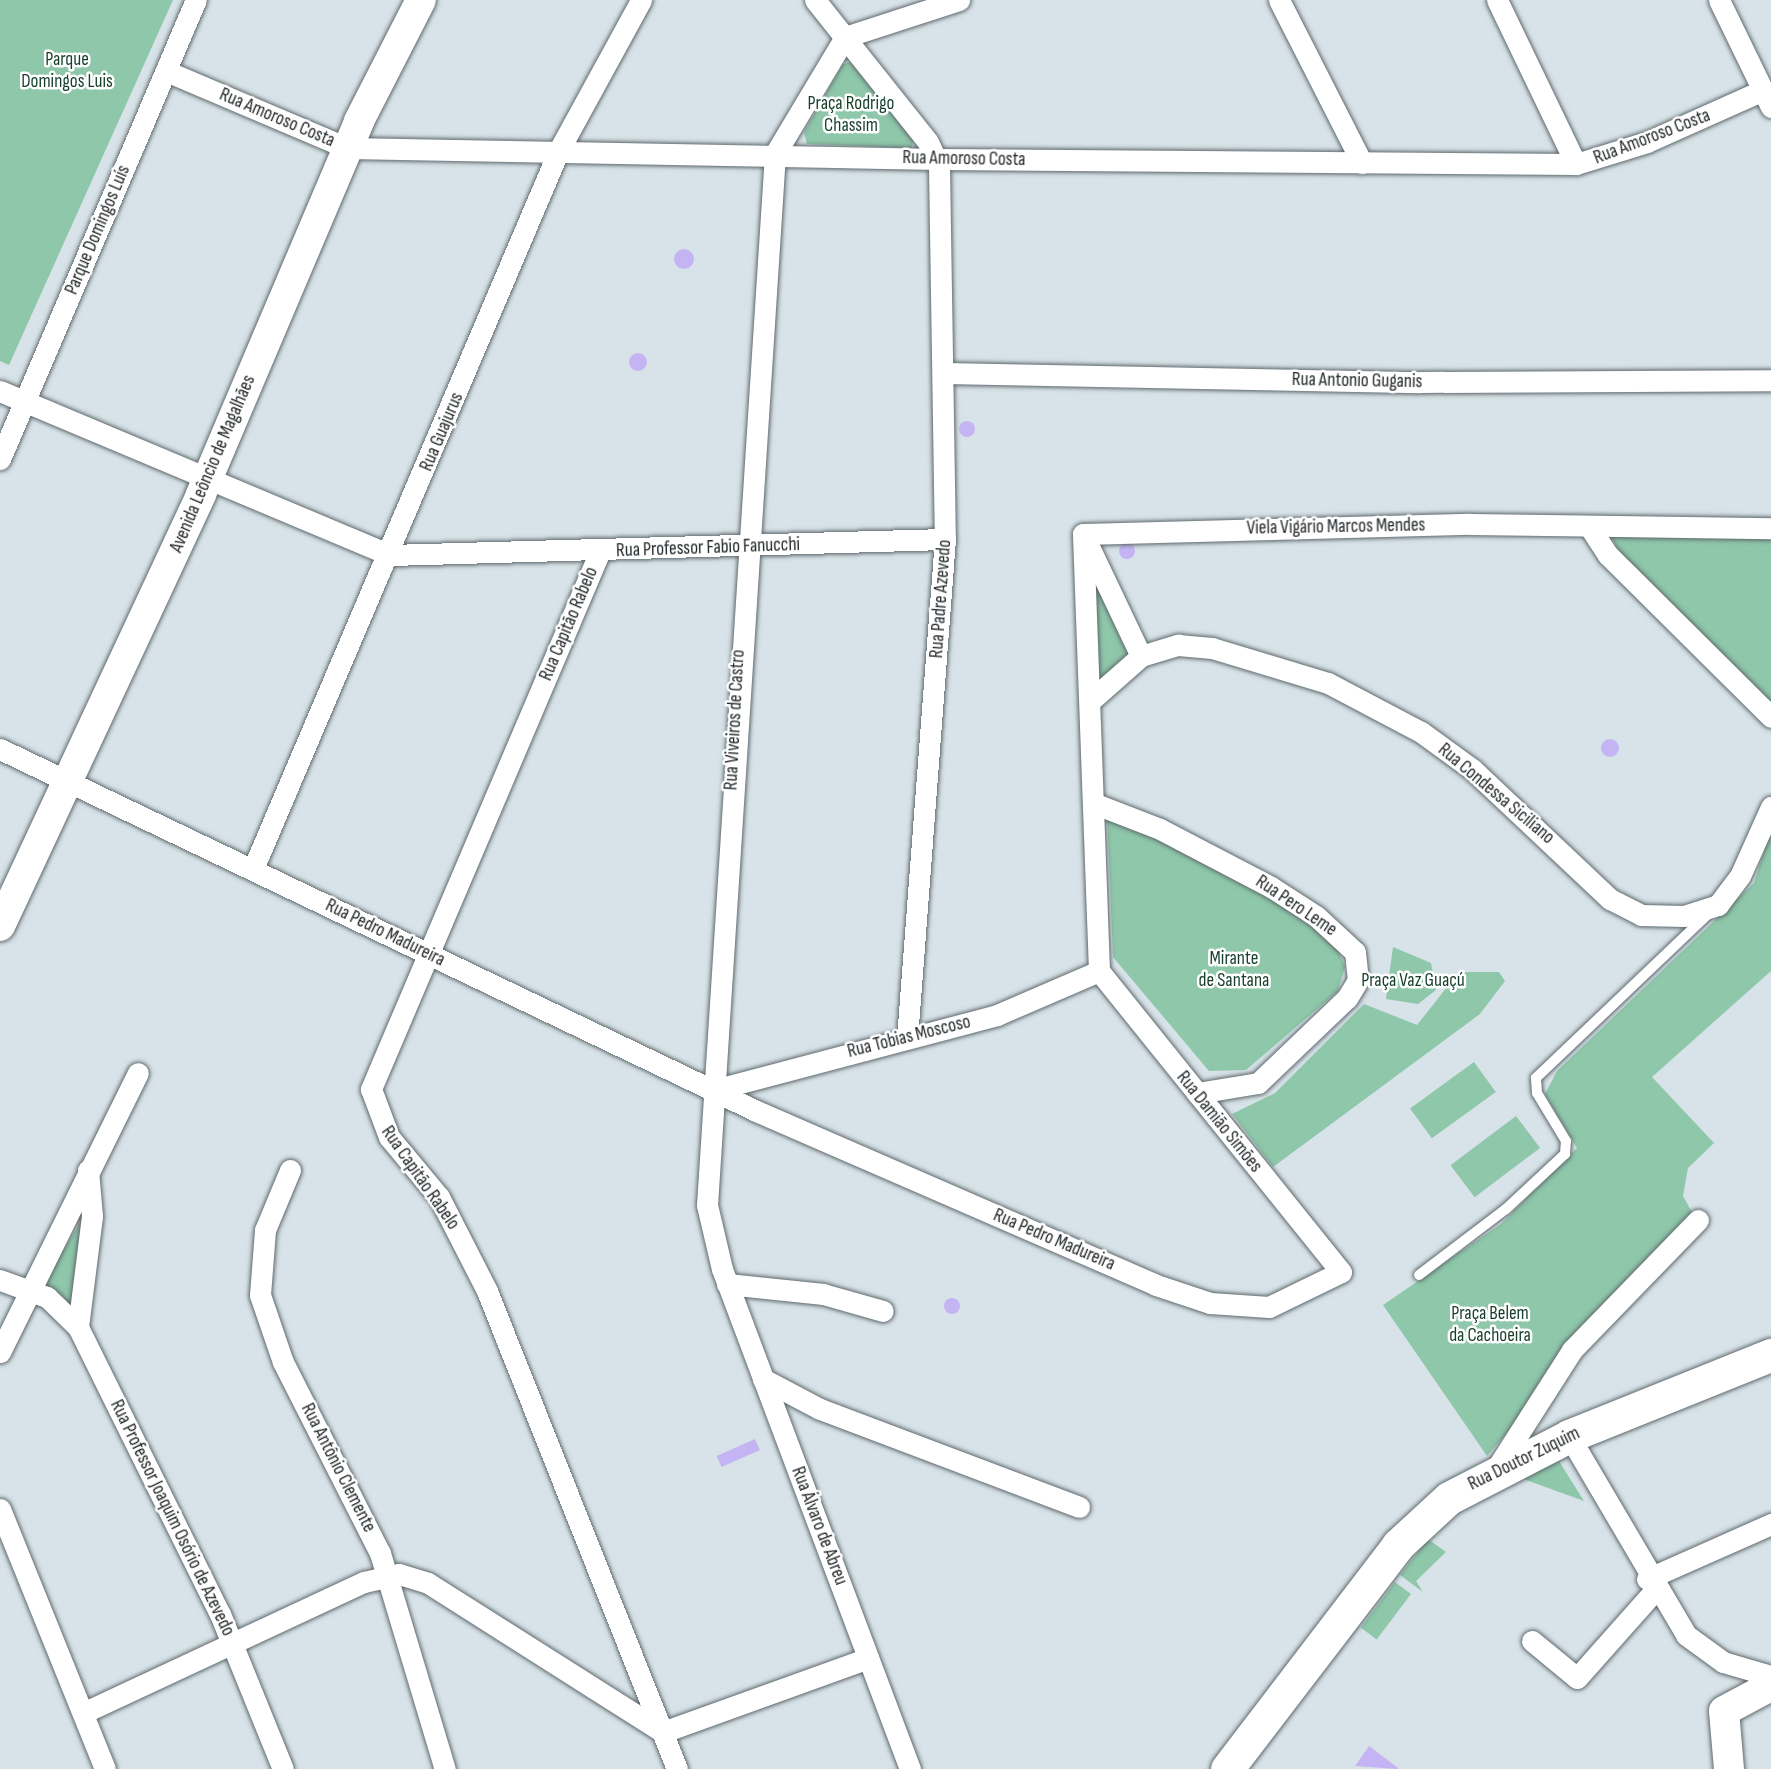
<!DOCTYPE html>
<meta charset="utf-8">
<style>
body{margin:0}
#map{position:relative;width:1771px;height:1769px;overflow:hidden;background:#d7e3e8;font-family:"Sofia Sans Condensed",sans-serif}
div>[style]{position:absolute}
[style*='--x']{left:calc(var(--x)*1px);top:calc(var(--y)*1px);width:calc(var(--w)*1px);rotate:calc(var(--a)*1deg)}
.green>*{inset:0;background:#8ec7a9;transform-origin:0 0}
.water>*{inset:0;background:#c5b4f3;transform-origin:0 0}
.round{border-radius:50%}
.roads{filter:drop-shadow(0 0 2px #5f696e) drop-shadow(0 0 2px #5f696e)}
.lane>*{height:10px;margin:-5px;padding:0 5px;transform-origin:5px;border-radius:5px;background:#fff}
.street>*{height:21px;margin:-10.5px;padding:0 10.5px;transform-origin:10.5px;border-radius:10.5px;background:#fff}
.secondary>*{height:30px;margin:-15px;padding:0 15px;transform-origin:15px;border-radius:15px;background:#fff}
.primary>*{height:33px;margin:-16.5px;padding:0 16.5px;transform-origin:16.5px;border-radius:16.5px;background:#fff}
span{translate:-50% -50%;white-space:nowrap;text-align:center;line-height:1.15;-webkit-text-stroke:5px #fff;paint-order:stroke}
.park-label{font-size:19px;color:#153e2c}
.street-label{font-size:19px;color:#232729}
</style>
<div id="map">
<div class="green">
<i style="clip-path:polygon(0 0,173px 0,9px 365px,0 361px)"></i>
<i style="clip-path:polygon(851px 62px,913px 140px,912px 148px,807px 144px,804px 132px,843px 64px)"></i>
<i style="clip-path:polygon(1621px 529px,1771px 537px,1771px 706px,1620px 554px,1612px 537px)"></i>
<i style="clip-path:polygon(1090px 562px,1130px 658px,1096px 689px)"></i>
<i style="clip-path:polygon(1107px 815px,1269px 890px,1338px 950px,1345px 967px,1338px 991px,1246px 1070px,1209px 1071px,1113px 957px)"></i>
<i style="clip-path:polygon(1771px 829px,1771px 971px,1652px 1077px,1714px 1143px,1688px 1168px,1683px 1196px,1693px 1214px,1487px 1456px,1383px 1305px,1501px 1224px,1577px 1148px,1545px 1094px,1557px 1071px,1754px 883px)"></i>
<i style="clip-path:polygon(1393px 947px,1431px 963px,1436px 990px,1418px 1004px,1386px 999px)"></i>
<i style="clip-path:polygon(1459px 972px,1499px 972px,1505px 981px,1480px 1014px,1273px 1167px,1232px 1114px,1275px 1093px,1364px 1004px,1417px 1025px)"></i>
<i style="left:1474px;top:1062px;width:37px;height:79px;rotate:54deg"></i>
<i style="left:1516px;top:1116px;width:40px;height:82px;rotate:53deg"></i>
<i style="clip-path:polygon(87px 1212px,72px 1305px,38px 1290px)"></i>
<i style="clip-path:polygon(1559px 1461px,1584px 1501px,1518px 1477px)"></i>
<i style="clip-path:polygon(1428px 1539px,1446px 1552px,1416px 1581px,1423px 1592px,1400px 1575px)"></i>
<i style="left:1395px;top:1582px;width:20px;height:57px;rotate:37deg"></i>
</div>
<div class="water">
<i class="round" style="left:674px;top:249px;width:20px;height:20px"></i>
<i class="round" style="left:629px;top:353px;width:18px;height:18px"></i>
<i class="round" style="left:959px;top:421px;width:16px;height:16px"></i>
<i class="round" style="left:1119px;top:543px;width:16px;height:16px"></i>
<i class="round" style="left:1601px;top:739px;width:18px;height:18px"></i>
<i class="round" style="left:944px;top:1298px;width:16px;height:16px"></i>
<i style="left:755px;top:1439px;width:12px;height:42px;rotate:66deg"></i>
<i style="clip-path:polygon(1369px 1746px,1398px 1768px,1397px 1769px,1355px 1766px)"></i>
</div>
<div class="roads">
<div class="lane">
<i style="--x:1419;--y:1275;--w:109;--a:-37.2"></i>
<i style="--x:1506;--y:1209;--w:81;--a:-43"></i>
<i style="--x:1565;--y:1154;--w:13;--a:-86"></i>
<i style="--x:1566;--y:1141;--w:56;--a:-121.1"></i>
<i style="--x:1537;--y:1093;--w:15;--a:-94"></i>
<i style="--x:1536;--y:1078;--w:238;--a:-43.6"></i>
</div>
<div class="street">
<i style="--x:815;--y:0;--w:181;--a:51.5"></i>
<i style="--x:928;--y:142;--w:26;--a:65"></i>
<i style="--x:939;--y:166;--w:373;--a:89.1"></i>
<i style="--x:945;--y:539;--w:500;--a:94.35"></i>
<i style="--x:1279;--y:0;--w:183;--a:63"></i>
<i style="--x:1497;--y:0;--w:182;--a:64.3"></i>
<i style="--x:1719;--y:0;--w:119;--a:64.1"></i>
<i style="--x:166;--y:71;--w:197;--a:23"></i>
<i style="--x:347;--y:148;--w:591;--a:1.07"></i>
<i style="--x:938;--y:159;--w:638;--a:0.45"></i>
<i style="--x:1576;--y:164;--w:74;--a:-17.2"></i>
<i style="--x:1647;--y:142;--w:127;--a:-24.1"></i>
<i style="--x:944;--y:373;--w:476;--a:1.1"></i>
<i style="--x:1420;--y:382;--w:351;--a:-0.3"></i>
<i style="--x:0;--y:391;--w:423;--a:22.8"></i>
<i style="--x:390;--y:555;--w:555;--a:-1.65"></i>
<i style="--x:0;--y:459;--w:499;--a:-66.9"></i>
<i style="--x:1589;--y:526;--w:35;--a:57"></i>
<i style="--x:1608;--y:555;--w:230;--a:44.8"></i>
<i style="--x:1083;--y:534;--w:387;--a:-1.5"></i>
<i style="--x:1470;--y:524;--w:301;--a:0.8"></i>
<i style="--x:1083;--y:534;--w:135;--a:64.6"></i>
<i style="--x:600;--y:551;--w:585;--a:113.06"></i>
<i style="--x:371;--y:1089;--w:51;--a:69.4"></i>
<i style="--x:389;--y:1137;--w:78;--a:50.2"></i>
<i style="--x:439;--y:1197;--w:106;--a:62.9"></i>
<i style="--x:487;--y:1291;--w:514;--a:68.32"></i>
<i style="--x:1090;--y:701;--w:68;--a:-41.4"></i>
<i style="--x:1141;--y:656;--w:39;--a:-17"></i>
<i style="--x:1178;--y:645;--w:34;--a:5"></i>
<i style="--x:1212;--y:648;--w:121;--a:16.8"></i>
<i style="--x:1328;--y:683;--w:105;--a:27.8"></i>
<i style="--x:1421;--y:732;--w:63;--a:36"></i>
<i style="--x:1472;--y:769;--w:190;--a:43.3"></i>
<i style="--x:1610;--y:899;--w:35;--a:27"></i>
<i style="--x:1641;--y:915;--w:43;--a:1.3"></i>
<i style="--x:1684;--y:916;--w:36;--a:-18"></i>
<i style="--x:1718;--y:905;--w:36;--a:-53"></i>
<i style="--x:1740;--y:876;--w:76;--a:-65.8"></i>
<i style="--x:0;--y:749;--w:836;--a:25.58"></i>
<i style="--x:754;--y:1110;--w:438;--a:23.5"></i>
<i style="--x:1156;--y:1285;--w:57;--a:18.4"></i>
<i style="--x:1210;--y:1303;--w:59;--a:3.9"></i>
<i style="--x:1269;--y:1307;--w:80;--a:-25.9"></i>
<i style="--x:1341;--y:1272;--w:386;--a:-128.8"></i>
<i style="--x:1099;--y:971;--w:437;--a:-92.1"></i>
<i style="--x:1093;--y:803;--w:72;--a:21.2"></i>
<i style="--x:1160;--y:829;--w:125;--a:27.6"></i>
<i style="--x:1271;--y:887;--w:54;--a:32.8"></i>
<i style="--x:1316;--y:916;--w:53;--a:42.7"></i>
<i style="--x:1355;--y:952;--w:28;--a:84"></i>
<i style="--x:1358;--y:980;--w:21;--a:121"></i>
<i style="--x:1347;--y:998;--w:123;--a:136.3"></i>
<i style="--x:1258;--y:1083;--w:62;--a:170.7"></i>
<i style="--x:253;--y:869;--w:781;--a:-66.95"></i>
<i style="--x:559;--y:150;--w:171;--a:-61.3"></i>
<i style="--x:714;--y:1090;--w:293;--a:-14.8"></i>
<i style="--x:997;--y:1015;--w:111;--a:-23.3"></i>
<i style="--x:290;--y:1170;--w:65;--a:112.6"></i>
<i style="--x:265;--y:1230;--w:65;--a:94.4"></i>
<i style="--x:260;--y:1295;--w:71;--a:71.1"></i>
<i style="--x:283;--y:1362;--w:214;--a:63.1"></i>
<i style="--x:380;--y:1553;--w:226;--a:73.3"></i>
<i style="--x:0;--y:1280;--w:50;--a:19.9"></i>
<i style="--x:47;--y:1297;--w:43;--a:44.1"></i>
<i style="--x:78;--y:1327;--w:320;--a:63.7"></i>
<i style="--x:220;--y:1614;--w:167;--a:67.9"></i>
<i style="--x:727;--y:1284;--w:97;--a:5.9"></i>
<i style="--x:823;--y:1294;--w:62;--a:15.8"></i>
<i style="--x:78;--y:1327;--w:112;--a:-82.8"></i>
<i style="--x:92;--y:1216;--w:46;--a:-95"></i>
<i style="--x:0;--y:1352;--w:311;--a:-63.7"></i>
<i style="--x:763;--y:1379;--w:64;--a:27.8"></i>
<i style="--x:820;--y:1409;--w:277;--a:20.7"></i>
<i style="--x:1569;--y:1436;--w:231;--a:59.5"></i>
<i style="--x:1686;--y:1635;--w:46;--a:36.1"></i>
<i style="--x:1723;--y:1662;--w:50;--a:16.3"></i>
<i style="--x:1496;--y:1469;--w:141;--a:-57.4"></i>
<i style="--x:1572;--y:1350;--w:181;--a:-45.9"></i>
<i style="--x:0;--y:1509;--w:280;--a:68"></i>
<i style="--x:1647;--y:1579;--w:136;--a:-23.9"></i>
<i style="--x:1532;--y:1641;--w:58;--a:39.4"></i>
<i style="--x:1577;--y:1678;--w:118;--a:-48.4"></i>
<i style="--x:85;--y:1712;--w:308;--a:-25"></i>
<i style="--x:364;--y:1582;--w:36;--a:-13"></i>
<i style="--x:399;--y:1574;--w:30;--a:17"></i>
<i style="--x:428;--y:1583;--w:278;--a:32.4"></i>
<i style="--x:663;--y:1732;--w:218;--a:-19.8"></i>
<i style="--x:910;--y:1769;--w:534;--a:-110.61"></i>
<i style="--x:722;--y:1269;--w:66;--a:-103.2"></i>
<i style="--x:707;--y:1205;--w:1053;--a:-86.3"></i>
<i style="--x:775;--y:154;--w:136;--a:-59.1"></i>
<i style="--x:845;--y:37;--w:120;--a:-18"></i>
</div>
<div class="secondary">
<i style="--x:0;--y:926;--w:476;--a:-65"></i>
<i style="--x:201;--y:494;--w:405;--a:-67"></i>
<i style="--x:359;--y:121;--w:136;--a:-62.9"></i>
<i style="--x:1729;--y:1769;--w:58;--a:-94.9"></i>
<i style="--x:1724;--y:1711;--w:53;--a:-28"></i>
</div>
<div class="primary">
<i style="--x:1227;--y:1769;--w:282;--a:-52.6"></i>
<i style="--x:1398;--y:1545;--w:69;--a:-42.7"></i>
<i style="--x:1449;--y:1498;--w:135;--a:-27.3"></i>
<i style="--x:1569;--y:1436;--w:218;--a:-21.9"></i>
</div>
</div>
<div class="park-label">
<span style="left:67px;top:71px">Parque<br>Domingos Luis</span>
<span style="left:851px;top:115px">Praça Rodrigo<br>Chassim</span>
<span style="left:1234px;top:970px">Mirante<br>de Santana</span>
<span style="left:1413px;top:981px">Praça Vaz Guaçú</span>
<span style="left:1490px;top:1325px">Praça Belem<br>da Cachoeira</span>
</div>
<div class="street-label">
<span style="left:277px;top:118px;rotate:23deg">Rua Amoroso Costa</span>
<span style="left:1652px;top:137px;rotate:-21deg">Rua Amoroso Costa</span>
<span style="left:964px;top:159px;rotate:1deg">Rua Amoroso Costa</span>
<span style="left:98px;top:230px;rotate:-67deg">Parque Domingos Luís</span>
<span style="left:1357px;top:381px;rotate:1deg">Rua Antonio Guganis</span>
<span style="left:442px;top:432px;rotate:-67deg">Rua Guajurus</span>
<span style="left:213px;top:464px;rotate:-67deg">Avenida Leôncio de Magalhães</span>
<span style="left:1336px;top:527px;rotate:-1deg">Viela Vigário Marcos Mendes</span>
<span style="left:708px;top:548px;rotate:-2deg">Rua Professor Fabio Fanucchi</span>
<span style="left:941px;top:599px;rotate:-86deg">Rua Padre Azevedo</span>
<span style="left:569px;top:624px;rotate:-67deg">Rua Capitão Rabelo</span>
<span style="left:735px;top:720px;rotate:-87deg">Rua Viveiros de Castro</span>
<span style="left:1496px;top:794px;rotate:40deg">Rua Condessa Siciliano</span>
<span style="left:1296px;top:906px;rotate:34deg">Rua Pero Leme</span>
<span style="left:385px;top:933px;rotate:26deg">Rua Pedro Madureira</span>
<span style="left:909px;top:1037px;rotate:-14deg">Rua Tobias Moscoso</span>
<span style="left:1219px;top:1122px;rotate:51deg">Rua Damião Simões</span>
<span style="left:420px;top:1178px;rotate:55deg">Rua Capitão Rabelo</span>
<span style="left:1054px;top:1240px;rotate:23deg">Rua Pedro Madureira</span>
<span style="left:1524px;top:1459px;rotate:-26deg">Rua Doutor Zuquim</span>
<span style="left:338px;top:1468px;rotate:63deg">Rua Antônio Clemente</span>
<span style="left:172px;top:1518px;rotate:64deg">Rua Professor Joaquim Osório de Azevedo</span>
<span style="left:819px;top:1526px;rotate:69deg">Rua Álvaro de Abreu</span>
</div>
</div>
